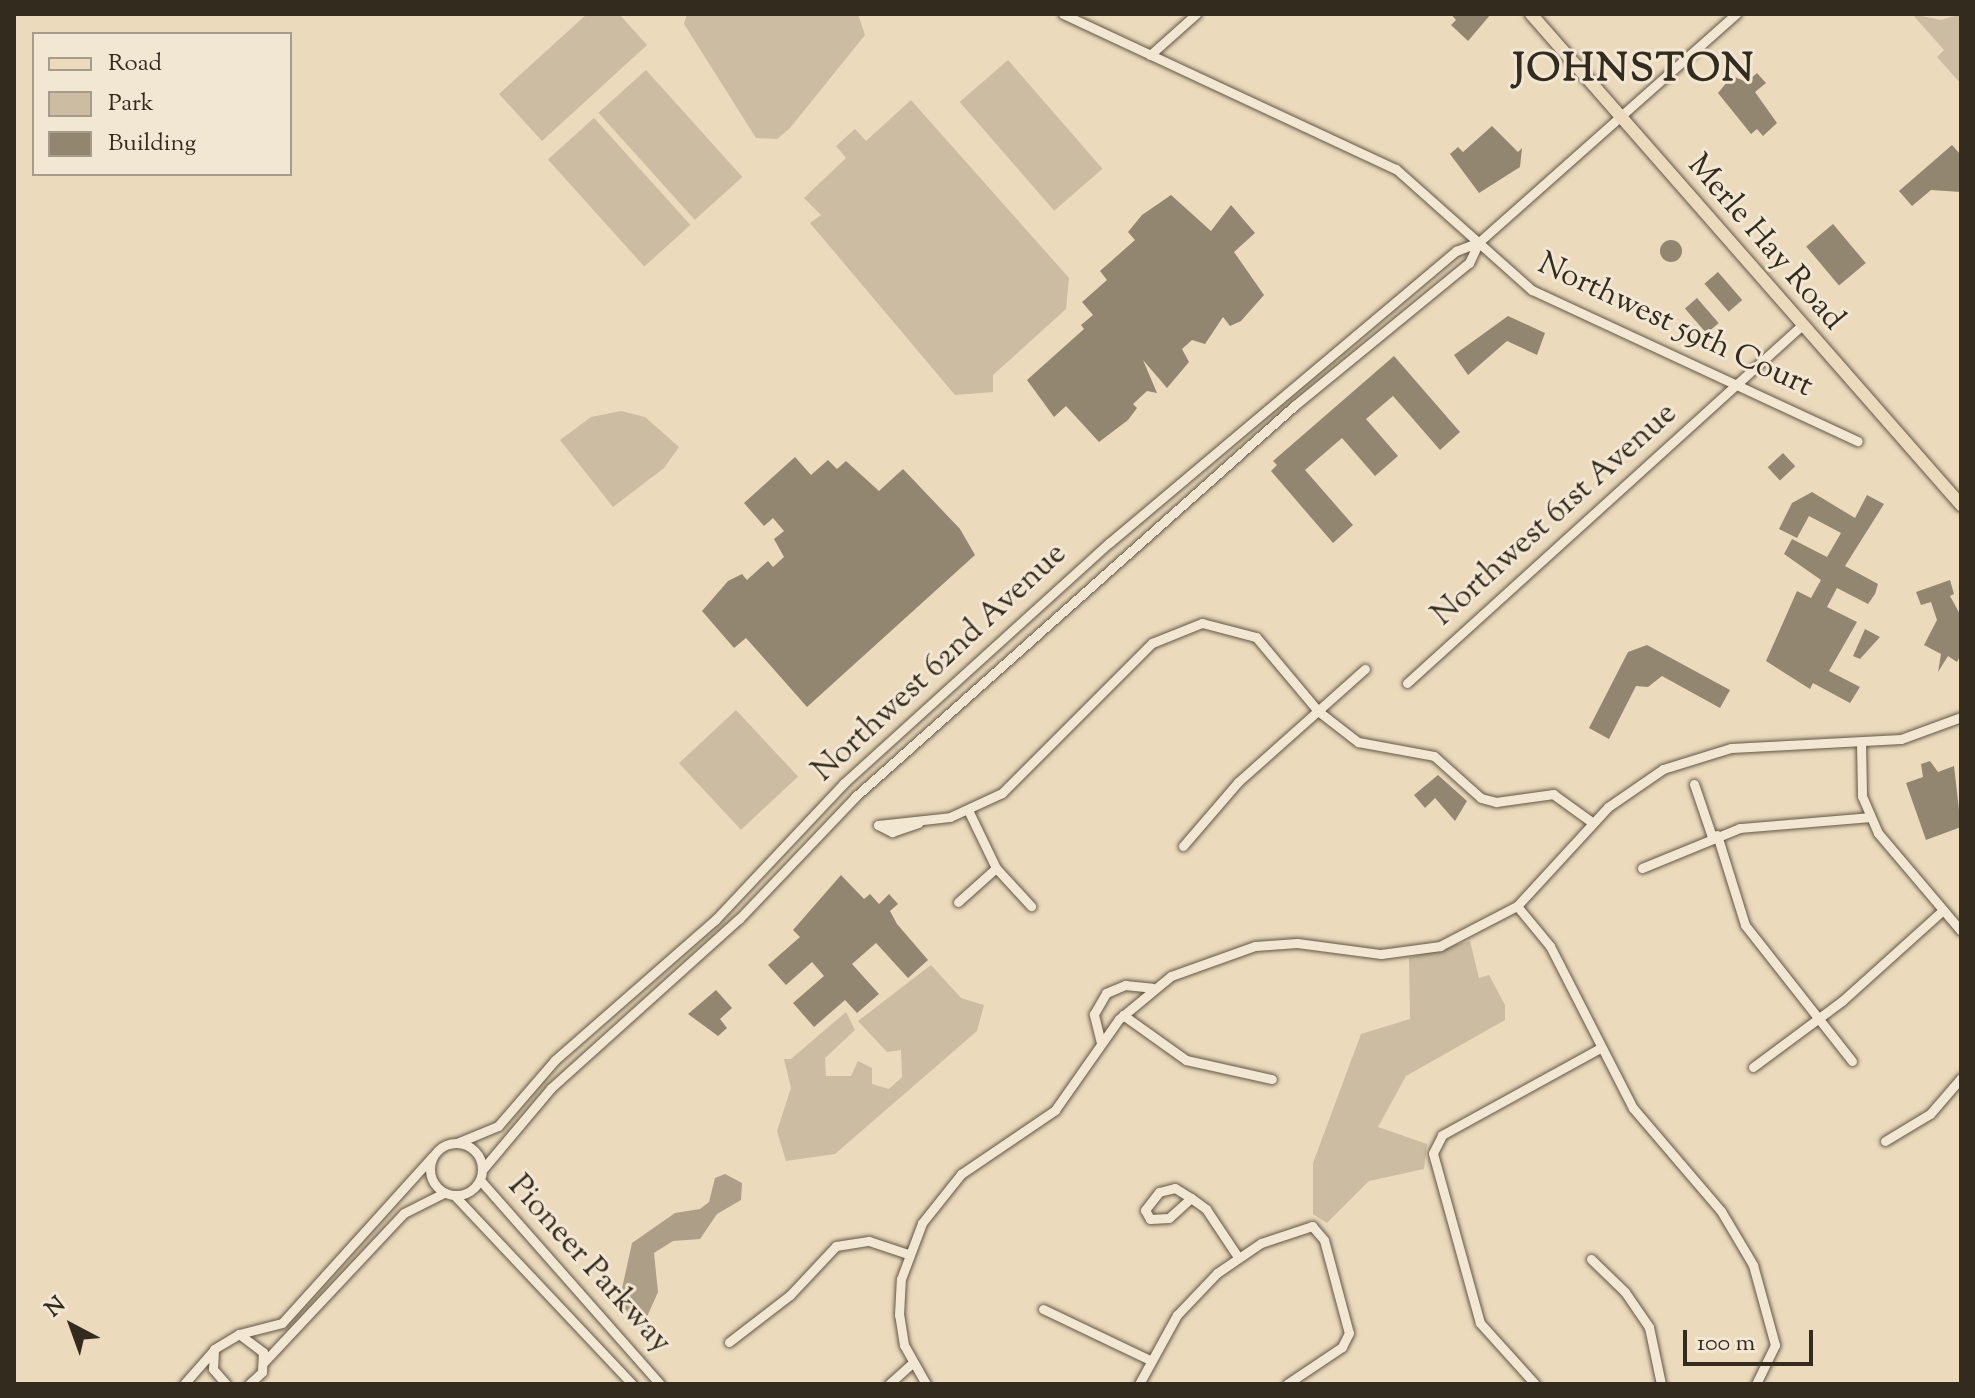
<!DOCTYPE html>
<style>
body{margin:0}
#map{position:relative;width:1975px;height:1398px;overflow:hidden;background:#ebdabc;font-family:"Sorts Mill Goudy",serif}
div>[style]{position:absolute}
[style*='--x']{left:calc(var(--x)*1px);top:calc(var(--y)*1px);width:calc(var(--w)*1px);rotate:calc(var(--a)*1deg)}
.green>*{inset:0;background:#ccbca1;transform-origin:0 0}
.water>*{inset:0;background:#ad9e87}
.building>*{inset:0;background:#938671;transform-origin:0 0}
.round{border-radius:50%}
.roads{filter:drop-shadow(0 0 2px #625746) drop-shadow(0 0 2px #625746)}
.minor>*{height:9px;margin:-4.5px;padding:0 4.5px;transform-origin:4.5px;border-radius:4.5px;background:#f2e7d3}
.minor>.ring{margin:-4.5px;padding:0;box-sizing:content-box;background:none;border:9px solid #f2e7d3;border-radius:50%}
.major>*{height:12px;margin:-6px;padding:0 6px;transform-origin:6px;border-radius:6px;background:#ebdabc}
span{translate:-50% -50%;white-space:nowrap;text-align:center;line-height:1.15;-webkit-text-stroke:6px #f2e7d3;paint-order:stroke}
.street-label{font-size:32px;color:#342b1f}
.district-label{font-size:40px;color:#342b1f;font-weight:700;letter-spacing:2px}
.frame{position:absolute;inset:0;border:16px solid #342b1f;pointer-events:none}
.legend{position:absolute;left:32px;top:32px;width:260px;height:144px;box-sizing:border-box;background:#f2e7d3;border:2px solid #a69c8b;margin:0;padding:10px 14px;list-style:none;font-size:24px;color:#342b1f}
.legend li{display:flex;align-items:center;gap:16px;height:40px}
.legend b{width:40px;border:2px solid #a69c8b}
.north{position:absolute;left:32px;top:1286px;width:80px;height:80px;-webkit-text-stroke:6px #f2e7d3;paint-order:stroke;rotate:319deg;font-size:22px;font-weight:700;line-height:32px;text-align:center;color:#342b1f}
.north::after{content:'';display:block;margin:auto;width:28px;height:36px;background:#342b1f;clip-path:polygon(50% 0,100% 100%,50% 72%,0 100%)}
.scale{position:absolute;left:1683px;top:1330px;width:130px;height:36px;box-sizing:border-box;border:4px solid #342b1f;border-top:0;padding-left:10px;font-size:24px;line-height:28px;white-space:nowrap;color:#342b1f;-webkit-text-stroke:6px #f2e7d3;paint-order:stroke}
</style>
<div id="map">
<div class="green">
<i style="clip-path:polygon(587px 14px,619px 14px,647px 45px,542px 141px,499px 94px)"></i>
<i style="clip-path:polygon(687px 14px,858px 14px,865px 35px,790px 128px,777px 139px,756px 138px,684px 24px)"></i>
<i style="clip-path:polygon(1912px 14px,1941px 20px,1961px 14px,1961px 84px,1937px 57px,1944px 50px)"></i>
<i style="left:1008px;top:60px;width:144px;height:64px;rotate:49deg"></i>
<i style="left:646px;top:70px;width:144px;height:64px;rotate:48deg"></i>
<i style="clip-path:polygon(911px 100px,1069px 278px,1066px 309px,993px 375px,993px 392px,955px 395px,810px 223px,821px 215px,804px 198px,846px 158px,836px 146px,855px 129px,866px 141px)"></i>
<i style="left:594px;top:118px;width:144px;height:62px;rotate:48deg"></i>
<i style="clip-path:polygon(621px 411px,645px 417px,679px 447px,664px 468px,613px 507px,560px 440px,591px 417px)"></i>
<i style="left:736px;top:710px;width:91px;height:78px;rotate:47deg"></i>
<i style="clip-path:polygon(1470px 941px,1479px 978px,1489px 975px,1505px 1005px,1505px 1020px,1406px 1076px,1378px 1127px,1427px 1144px,1424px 1169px,1369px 1181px,1327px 1223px,1313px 1214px,1313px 1163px,1361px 1034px,1410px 1019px,1409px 958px)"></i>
<i style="clip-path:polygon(931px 965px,961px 998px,984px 1005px,977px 1031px,835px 1154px,786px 1161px,777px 1131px,791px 1088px,784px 1059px,791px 1059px,846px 1012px,855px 1030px,825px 1058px,826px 1076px,851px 1076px,858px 1061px,872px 1068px,872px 1084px,889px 1089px,902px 1077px,901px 1050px,887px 1052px,858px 1021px)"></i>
</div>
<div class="water">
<i style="clip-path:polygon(725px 1174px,742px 1183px,741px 1200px,717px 1214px,700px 1239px,673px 1241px,654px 1253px,658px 1292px,642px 1328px,619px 1302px,632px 1243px,675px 1213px,700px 1209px,709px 1202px,715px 1178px)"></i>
</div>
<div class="building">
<i style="clip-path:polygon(1451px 14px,1491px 14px,1468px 41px,1451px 25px,1456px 20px)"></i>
<i style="clip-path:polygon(1757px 73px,1766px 83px,1755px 92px,1777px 123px,1763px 136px,1757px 129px,1751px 134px,1718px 93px,1732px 76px,1747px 82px)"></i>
<i style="clip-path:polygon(1492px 126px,1518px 152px,1522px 148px,1520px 167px,1479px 193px,1450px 154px,1458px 147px,1463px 152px)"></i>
<i style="clip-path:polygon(1952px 145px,1961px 155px,1961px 192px,1931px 190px,1912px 206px,1899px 191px)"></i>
<i style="clip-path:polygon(1171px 195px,1211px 231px,1231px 205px,1255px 233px,1234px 252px,1264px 295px,1241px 321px,1230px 326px,1223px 317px,1205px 344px,1192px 340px,1182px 349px,1189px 362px,1167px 388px,1143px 360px,1157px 393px,1147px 391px,1133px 404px,1137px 408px,1128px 420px,1099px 442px,1066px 406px,1054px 417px,1027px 380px,1084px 329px,1081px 325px,1093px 315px,1082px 302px,1107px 280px,1100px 271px,1135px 240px,1128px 232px,1142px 215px)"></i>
<i style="left:1833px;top:224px;width:51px;height:35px;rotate:50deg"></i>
<i class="round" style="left:1660px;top:240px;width:22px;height:22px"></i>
<i style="left:1718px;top:272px;width:37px;height:18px;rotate:49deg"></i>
<i style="left:1697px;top:298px;width:33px;height:16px;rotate:49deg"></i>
<i style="clip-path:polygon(1508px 316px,1545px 333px,1537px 355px,1507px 341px,1468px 375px,1454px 355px)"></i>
<i style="clip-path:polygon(1394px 356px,1460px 432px,1440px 450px,1393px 396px,1366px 419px,1398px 456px,1375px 476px,1342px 438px,1305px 470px,1353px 525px,1333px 543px,1271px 471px,1277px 465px,1273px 461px)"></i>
<i style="left:1783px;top:453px;width:18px;height:21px;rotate:47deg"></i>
<i style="clip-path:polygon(795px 457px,811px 475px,828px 460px,837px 469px,846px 461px,879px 491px,903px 469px,960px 529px,975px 555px,807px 707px,746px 638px,734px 648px,702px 611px,728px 581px,742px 574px,747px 580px,768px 561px,773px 567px,784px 557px,774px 539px,784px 531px,773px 518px,764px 526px,744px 503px)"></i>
<i style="clip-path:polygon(1812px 492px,1855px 518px,1867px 495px,1884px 504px,1845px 566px,1878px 584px,1875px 594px,1868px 604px,1837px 588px,1827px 607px,1857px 622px,1829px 671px,1860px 687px,1850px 703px,1813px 683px,1810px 689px,1766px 661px,1797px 591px,1811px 598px,1821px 580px,1784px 554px,1792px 539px,1827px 557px,1841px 533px,1809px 516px,1797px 538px,1779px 529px,1792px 503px)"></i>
<i style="clip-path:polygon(1950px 580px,1954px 594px,1950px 596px,1961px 616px,1961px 654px,1957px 662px,1948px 656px,1938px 672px,1941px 654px,1924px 645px,1937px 620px,1931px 602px,1921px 605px,1916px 592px)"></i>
<i style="clip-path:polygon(1865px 629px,1880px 637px,1860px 659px,1853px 656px)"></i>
<i style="clip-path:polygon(1647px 645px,1730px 690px,1720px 708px,1662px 676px,1648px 687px,1636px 686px,1609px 739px,1589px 728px,1628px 652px)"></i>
<i style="clip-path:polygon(1930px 761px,1938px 772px,1954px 766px,1961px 827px,1926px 840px,1906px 783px,1923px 777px,1921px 764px)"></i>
<i style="clip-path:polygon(1438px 775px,1467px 801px,1455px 821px,1435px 798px,1425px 808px,1414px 795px)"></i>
<i style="clip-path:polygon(841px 875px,864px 899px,870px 894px,879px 904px,889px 894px,898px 904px,890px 911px,897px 924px,928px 960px,908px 978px,876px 943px,852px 964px,879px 994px,857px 1013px,845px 1000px,814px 1027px,793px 1003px,824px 976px,812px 962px,786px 985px,768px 965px,800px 937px,793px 930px)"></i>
<i style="clip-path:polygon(716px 990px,732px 1008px,720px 1019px,727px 1028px,718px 1036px,688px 1014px)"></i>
</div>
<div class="roads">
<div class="minor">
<i style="--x:1063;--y:14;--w:367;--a:25"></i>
<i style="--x:1396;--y:169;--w:182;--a:41.7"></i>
<i style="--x:1532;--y:290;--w:359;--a:24.9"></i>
<i style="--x:1150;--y:55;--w:62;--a:-41.7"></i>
<i style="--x:1407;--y:683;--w:533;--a:-42.19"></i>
<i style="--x:1861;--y:742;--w:54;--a:88.9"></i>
<i style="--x:1862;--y:796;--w:40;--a:66.6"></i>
<i style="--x:1878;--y:833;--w:128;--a:49.7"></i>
<i style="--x:1694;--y:784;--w:56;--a:71.2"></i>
<i style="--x:968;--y:810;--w:64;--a:64.2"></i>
<i style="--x:996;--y:868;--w:52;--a:47.4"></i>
<i style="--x:878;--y:825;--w:72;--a:-6.3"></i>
<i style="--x:950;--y:817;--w:57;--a:-24.8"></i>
<i style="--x:1002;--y:793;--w:212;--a:-45"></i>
<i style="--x:1152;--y:643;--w:54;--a:-21.8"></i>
<i style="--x:1202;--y:623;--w:56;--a:14.5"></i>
<i style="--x:1256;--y:637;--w:97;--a:50"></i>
<i style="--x:1318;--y:711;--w:51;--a:37.8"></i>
<i style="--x:1358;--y:742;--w:77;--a:10.4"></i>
<i style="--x:1434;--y:756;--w:63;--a:41.8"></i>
<i style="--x:1481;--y:798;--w:16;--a:15"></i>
<i style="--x:1496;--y:802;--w:58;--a:-8"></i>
<i style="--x:1553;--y:794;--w:49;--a:35.9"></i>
<i style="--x:878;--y:825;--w:16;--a:27"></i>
<i style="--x:892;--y:832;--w:28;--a:-19"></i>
<i style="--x:1717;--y:835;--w:94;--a:72.7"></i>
<i style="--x:1745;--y:925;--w:173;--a:51.8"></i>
<i style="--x:1183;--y:846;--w:84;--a:-49.3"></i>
<i style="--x:1238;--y:782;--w:170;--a:-41.7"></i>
<i style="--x:1642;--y:868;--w:106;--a:-22.2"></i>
<i style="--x:1740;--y:828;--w:130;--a:-4.8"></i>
<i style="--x:958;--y:902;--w:51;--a:-41.8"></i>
<i style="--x:1517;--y:906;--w:52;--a:50.5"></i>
<i style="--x:1550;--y:946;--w:182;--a:62.9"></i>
<i style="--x:1633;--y:1108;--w:135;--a:49.5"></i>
<i style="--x:1721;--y:1211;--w:63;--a:59.3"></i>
<i style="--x:1753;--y:1265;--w:83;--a:74.6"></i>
<i style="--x:1775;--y:1345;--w:43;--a:116"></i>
<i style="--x:1123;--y:1015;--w:77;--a:35.5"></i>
<i style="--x:1186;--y:1060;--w:88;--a:12.5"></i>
<i style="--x:1101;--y:1043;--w:30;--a:-104"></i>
<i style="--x:1094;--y:1014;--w:24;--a:-60"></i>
<i style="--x:1106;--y:993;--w:21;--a:-23"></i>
<i style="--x:1125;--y:985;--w:27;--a:6"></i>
<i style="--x:1753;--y:1067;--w:111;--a:-36.6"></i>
<i style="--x:1842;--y:1001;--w:136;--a:-42"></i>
<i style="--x:1885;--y:1141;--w:52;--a:-31"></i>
<i style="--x:1930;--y:1114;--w:48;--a:-49.3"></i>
<i style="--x:457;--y:1143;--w:44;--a:-22.5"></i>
<i style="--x:498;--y:1126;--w:87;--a:-49.2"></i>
<i style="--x:555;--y:1060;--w:213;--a:-41.2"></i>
<i style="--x:715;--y:920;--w:188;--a:-46.7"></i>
<i style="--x:844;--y:783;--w:358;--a:-42.2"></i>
<i style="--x:1109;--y:543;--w:454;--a:-40.1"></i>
<i style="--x:1456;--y:251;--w:25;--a:-21"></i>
<i style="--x:1479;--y:242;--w:344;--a:-41.6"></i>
<i class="ring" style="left:430px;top:1143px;width:43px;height:43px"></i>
<i style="--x:482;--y:1170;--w:107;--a:-49.9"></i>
<i style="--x:551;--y:1088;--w:253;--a:-42"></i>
<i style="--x:739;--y:919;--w:168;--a:-46.4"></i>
<i style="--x:855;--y:797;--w:588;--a:-41.69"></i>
<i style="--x:1294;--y:406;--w:226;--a:-39.3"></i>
<i style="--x:1469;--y:263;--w:23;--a:-65"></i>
<i style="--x:480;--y:1180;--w:272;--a:48.6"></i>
<i style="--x:1175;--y:1188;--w:19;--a:32"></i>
<i style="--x:1191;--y:1198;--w:30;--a:138"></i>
<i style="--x:1169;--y:1218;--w:19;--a:177"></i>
<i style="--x:1150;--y:1219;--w:10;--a:-119"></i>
<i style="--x:1145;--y:1210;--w:23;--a:-52"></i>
<i style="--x:1159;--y:1192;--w:16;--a:-14"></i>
<i style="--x:454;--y:1195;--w:260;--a:46.7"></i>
<i style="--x:1191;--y:1198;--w:19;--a:36"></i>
<i style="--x:1206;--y:1209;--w:58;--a:56.3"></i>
<i style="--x:1591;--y:1259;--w:47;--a:44.1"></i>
<i style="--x:1625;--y:1292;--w:42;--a:55.6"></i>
<i style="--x:1649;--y:1327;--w:58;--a:78.1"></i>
<i style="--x:1043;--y:1309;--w:119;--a:25.5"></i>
<i style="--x:239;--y:1334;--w:44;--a:-14.3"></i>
<i style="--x:282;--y:1323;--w:224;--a:-47.9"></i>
<i style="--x:729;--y:1342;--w:77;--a:-37.6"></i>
<i style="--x:790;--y:1295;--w:67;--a:-46.8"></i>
<i style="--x:836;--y:1246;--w:33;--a:-9"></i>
<i style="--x:869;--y:1241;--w:41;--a:18.4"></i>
<i style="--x:264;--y:1362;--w:204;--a:-46.8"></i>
<i style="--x:404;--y:1213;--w:45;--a:-26.6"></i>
<i style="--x:184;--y:1384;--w:43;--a:-48.8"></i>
<i style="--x:226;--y:1384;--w:20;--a:-131"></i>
<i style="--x:213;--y:1369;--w:20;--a:-87"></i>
<i style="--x:214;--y:1349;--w:29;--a:-31"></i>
<i style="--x:239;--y:1334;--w:30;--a:37"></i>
<i style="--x:263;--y:1352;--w:20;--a:93"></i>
<i style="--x:262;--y:1372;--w:18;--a:137"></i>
<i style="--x:889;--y:1384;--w:31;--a:-42"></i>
<i style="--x:926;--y:1384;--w:45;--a:-119.4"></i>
<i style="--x:904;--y:1345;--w:30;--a:-99"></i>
<i style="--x:899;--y:1315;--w:36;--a:-87"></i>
<i style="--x:901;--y:1279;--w:60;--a:-69.4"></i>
<i style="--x:922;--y:1223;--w:63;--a:-51.5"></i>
<i style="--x:961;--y:1174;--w:114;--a:-34.2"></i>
<i style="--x:1055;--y:1110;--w:111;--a:-54.9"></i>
<i style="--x:1119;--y:1019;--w:67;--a:-39.6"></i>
<i style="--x:1171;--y:976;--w:89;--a:-19.7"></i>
<i style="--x:1255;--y:946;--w:42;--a:-4.1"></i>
<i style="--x:1297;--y:943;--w:85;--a:7.5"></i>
<i style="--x:1381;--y:954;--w:60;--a:-7.7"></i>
<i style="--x:1440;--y:946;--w:87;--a:-27.5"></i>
<i style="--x:1517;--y:906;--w:134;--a:-47.4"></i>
<i style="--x:1608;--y:807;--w:67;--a:-34.6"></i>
<i style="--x:1663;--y:769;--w:71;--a:-17.2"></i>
<i style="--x:1731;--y:748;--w:170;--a:-3"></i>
<i style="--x:1901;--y:739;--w:64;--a:-20.1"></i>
<i style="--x:1139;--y:1384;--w:79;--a:-61.2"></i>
<i style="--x:1177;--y:1315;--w:58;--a:-46.4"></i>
<i style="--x:1217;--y:1273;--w:53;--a:-34.3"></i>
<i style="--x:1261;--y:1243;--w:54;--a:-18.4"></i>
<i style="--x:1312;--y:1226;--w:18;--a:49"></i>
<i style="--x:1324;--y:1240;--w:96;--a:75"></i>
<i style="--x:1349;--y:1333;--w:16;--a:117"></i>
<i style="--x:1342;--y:1347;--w:66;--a:146.1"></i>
<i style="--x:1535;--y:1384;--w:82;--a:-132"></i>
<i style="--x:1480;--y:1323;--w:176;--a:-105.5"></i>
<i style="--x:1433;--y:1153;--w:20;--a:-63"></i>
<i style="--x:1442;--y:1135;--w:180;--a:-28.8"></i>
</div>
<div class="major">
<i style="--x:1531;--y:14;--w:653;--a:48.79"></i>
</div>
</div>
<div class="street-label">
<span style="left:1765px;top:243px;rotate:49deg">Merle Hay Road</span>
<span style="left:1675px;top:326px;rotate:25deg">Northwest 59th Court</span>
<span style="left:1555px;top:515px;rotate:-42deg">Northwest 61st Avenue</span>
<span style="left:940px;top:663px;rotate:-43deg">Northwest 62nd Avenue</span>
<span style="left:589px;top:1265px;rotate:48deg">Pioneer Parkway</span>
</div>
<div class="district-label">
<span style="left:1634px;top:71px">JOHNSTON</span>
</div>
<div class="frame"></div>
<ul class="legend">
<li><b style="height:10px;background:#ebdabc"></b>Road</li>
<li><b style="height:22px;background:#ccbca1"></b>Park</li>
<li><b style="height:22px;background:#938671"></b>Building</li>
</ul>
<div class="north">N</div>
<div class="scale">100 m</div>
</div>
